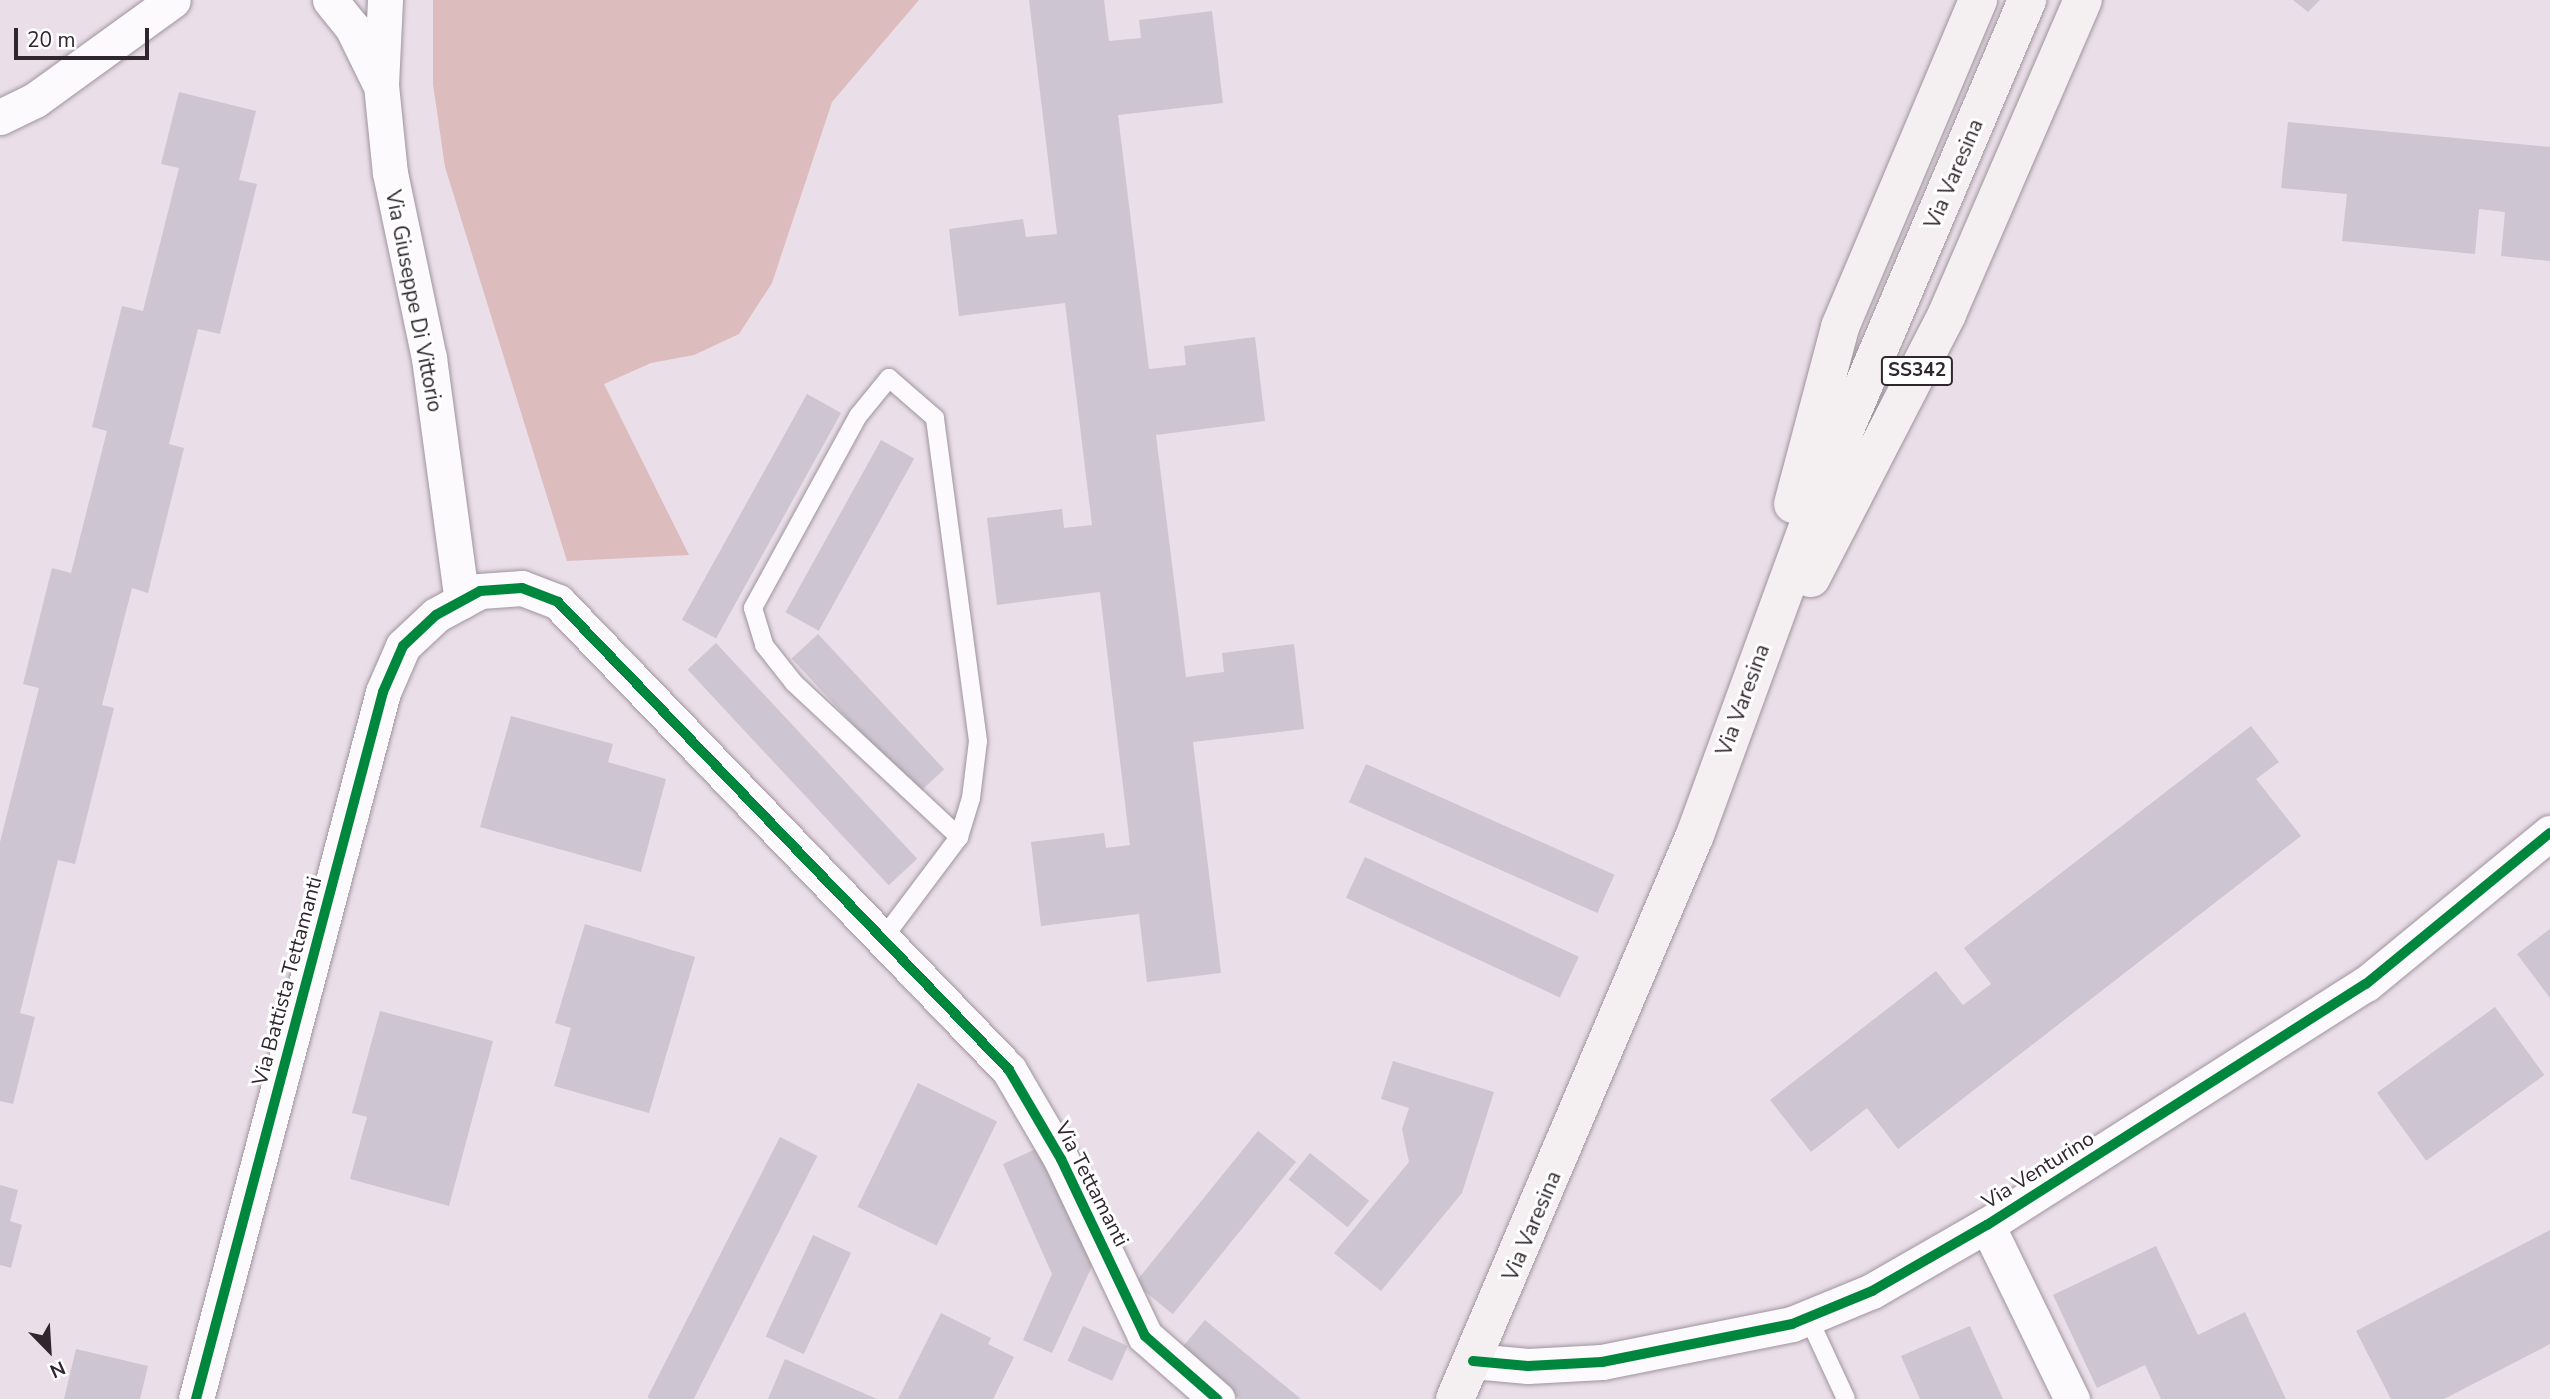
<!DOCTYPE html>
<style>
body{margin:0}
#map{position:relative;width:2550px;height:1399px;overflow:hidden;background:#eadee8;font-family:"Nunito Sans",sans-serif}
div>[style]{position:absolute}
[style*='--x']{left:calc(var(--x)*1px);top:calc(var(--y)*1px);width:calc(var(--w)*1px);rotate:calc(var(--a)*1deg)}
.forest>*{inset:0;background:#ddbcbd}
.building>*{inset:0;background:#cdc5d1;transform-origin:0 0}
.roads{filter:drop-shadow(0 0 2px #9f959d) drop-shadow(0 0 2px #9f959d)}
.lane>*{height:18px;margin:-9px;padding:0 9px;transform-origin:9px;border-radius:9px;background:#fcfafc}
.street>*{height:35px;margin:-17.5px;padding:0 17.5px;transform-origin:17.5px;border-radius:17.5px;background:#fcfafc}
.primary>*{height:38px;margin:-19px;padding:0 19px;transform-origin:19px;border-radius:19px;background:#f4eff1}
.cycleway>*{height:10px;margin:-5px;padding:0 5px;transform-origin:5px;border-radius:5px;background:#00873e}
span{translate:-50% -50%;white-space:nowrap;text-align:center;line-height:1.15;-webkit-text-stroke:6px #fff;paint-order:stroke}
.shield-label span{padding:2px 5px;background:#fff;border:2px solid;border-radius:5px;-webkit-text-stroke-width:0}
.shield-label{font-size:19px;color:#2f262e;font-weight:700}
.street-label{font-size:21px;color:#2f262e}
.north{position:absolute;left:14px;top:1315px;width:70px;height:70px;-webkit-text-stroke:5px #fff;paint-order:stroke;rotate:156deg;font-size:19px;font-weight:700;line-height:28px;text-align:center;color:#2f262e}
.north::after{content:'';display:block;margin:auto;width:24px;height:32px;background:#2f262e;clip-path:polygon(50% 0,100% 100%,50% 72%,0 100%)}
.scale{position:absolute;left:14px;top:28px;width:135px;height:32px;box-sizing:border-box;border:4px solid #2f262e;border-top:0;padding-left:9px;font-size:21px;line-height:24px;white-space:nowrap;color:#2f262e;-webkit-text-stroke:5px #fff;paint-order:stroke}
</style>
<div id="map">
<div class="forest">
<i style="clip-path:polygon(433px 0,919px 0,832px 102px,772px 283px,739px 334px,694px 355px,651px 363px,604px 384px,689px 555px,567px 561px,445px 167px,433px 84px)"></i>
</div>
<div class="building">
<i style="clip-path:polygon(1029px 0,1104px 0,1109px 41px,1141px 38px,1139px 20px,1212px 11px,1223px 103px,1118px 115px,1149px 369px,1186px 365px,1184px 346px,1255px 337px,1265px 421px,1156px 435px,1186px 677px,1224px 672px,1222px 653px,1294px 644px,1304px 729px,1193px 742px,1221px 973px,1147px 982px,1139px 914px,1041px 926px,1031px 842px,1104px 833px,1106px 848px,1130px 845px,1100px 592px,997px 605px,987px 518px,1062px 509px,1064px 528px,1092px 525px,1065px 303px,959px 316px,949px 229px,1023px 219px,1026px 237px,1057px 234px)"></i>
<i style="clip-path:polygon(2293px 0,2320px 0,2308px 12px)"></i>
<i style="clip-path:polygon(179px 92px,256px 111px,239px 180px,257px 184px,220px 334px,198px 329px,169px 444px,184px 448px,148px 593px,132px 588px,102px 705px,114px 708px,75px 864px,58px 860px,20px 1013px,35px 1017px,13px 1104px,0 1101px,0 842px,39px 688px,23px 684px,52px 568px,71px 573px,107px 431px,92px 427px,122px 306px,143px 311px,179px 168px,161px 164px)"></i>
<i style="clip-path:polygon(2288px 122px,2550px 147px,2550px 261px,2501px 256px,2505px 212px,2479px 209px,2475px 254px,2342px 241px,2347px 194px,2281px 188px)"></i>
<i style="left:807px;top:394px;width:39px;height:258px;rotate:29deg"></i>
<i style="left:881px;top:440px;width:38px;height:197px;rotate:29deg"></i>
<i style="left:818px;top:634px;width:185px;height:36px;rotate:47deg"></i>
<i style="left:716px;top:643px;width:295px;height:39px;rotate:47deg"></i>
<i style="clip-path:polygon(511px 716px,613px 744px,608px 762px,666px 779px,641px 872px,480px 827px)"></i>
<i style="clip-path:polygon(2251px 726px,2279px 762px,2256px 779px,2301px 836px,1898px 1149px,1867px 1108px,1811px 1152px,1770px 1100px,1936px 971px,1963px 1005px,1991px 984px,1964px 948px)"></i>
<i style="left:1366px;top:764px;width:272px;height:42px;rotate:24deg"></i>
<i style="left:1365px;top:857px;width:236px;height:45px;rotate:25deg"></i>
<i style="clip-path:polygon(585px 924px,695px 957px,649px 1113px,554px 1086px,571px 1028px,555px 1023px)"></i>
<i style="clip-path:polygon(2550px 929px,2550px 998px,2517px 954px)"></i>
<i style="left:2495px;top:1007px;width:84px;height:146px;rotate:54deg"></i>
<i style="clip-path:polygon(380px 1011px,493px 1041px,449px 1206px,350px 1179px,367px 1117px,352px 1113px)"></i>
<i style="clip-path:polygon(1393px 1061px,1494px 1092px,1462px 1193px,1381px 1291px,1334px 1253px,1409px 1162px,1402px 1129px,1409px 1108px,1381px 1099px)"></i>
<i style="left:918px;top:1083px;width:88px;height:138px;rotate:26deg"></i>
<i style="left:1258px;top:1131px;width:49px;height:196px;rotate:39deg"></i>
<i style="left:780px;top:1137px;width:42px;height:292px;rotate:27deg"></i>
<i style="clip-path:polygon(1040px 1147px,1093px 1264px,1052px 1353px,1023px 1340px,1052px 1274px,1003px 1164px)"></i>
<i style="left:1310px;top:1153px;width:76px;height:34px;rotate:39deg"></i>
<i style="clip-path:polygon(0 1185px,18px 1190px,10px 1221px,22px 1225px,11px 1268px,0 1265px)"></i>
<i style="clip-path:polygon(2550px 1230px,2550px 1344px,2444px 1399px,2391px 1399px,2356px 1331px)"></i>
<i style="left:813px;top:1235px;width:42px;height:112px;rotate:25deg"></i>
<i style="clip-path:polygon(2156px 1246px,2198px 1335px,2245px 1312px,2286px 1399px,2161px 1399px,2145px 1365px,2097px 1388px,2053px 1295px)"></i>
<i style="clip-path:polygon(941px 1313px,991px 1338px,988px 1344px,1014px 1357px,993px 1399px,898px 1399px)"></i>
<i style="clip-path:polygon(1205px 1320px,1301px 1399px,1240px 1399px,1180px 1350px)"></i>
<i style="left:1083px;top:1326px;width:49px;height:38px;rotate:24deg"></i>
<i style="clip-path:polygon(1970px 1326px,2003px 1399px,1920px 1399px,1901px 1356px)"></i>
<i style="clip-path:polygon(76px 1349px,148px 1366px,140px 1399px,64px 1399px)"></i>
<i style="clip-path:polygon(785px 1359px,877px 1399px,768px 1399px)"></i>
</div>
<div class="roads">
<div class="lane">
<i style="--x:881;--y:941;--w:130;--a:-53.1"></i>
<i style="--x:959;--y:837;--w:41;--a:-72.9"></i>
<i style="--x:971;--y:798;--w:57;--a:-83"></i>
<i style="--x:978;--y:741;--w:326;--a:-97.6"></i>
<i style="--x:935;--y:418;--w:61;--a:-139"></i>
<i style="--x:889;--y:378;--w:49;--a:129.2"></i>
<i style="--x:858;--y:416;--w:219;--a:118.7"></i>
<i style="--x:753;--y:608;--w:39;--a:73"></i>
<i style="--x:764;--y:645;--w:48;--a:51.7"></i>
<i style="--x:794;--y:683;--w:226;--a:43"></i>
<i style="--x:1808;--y:1317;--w:90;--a:65.1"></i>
</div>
<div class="street">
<i style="--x:330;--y:0;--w:35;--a:51"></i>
<i style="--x:352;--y:27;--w:61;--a:63.9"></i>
<i style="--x:385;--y:0;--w:85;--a:92.7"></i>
<i style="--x:381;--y:85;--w:88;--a:84.2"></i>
<i style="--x:390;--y:173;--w:189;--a:78.1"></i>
<i style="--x:429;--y:358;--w:245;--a:82.3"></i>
<i style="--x:0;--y:117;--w:39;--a:-26"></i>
<i style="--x:35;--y:100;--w:170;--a:-35.9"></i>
<i style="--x:1987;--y:1225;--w:194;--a:64"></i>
<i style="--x:1473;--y:1361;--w:55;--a:5.2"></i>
<i style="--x:1528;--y:1366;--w:74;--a:-3.1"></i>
<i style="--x:1602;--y:1362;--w:194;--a:-11.3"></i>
<i style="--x:1792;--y:1324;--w:87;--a:-22.4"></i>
<i style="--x:1872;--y:1291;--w:133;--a:-29.9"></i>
<i style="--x:1987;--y:1225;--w:449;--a:-32.5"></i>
<i style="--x:2366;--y:984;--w:238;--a:-39.4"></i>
<i style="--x:196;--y:1399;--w:731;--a:-75.18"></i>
<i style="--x:383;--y:692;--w:50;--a:-66.5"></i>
<i style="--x:403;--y:646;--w:45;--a:-43.2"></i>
<i style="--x:436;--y:615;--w:50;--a:-28.6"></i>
<i style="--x:480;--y:591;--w:42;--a:-4.1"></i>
<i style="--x:522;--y:588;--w:39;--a:21"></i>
<i style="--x:558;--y:602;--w:650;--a:46.06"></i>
<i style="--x:1009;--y:1070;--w:103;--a:59.7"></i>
<i style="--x:1061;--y:1159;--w:196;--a:64.6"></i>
<i style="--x:1145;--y:1336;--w:96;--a:41.2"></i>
</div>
<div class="primary">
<i style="--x:1793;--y:504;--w:183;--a:-75.1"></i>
<i style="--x:1840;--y:327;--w:355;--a:-67.1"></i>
<i style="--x:1811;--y:578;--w:297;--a:-62.7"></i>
<i style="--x:1947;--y:314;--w:342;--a:-66.6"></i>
<i style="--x:1455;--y:1399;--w:613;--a:-66.95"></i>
<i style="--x:1695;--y:835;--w:412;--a:-69.9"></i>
<i style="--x:1837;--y:448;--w:487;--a:-67"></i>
</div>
</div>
<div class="cycleway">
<i style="--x:1473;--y:1361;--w:55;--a:5.2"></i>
<i style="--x:1528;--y:1366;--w:74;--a:-3.1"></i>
<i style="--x:1602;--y:1362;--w:194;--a:-11.3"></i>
<i style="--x:1792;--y:1324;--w:87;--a:-22.4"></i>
<i style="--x:1872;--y:1291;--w:133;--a:-29.9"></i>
<i style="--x:1987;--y:1225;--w:449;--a:-32.5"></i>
<i style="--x:2366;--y:984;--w:238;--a:-39.4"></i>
<i style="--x:196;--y:1399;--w:731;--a:-75.18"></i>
<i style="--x:383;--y:692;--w:50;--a:-66.5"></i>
<i style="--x:403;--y:646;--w:45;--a:-43.2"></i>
<i style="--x:436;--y:615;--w:50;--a:-28.6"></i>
<i style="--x:480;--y:591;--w:42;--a:-4.1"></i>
<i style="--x:522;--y:588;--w:39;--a:21"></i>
<i style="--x:558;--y:602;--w:650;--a:46.06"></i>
<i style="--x:1009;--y:1070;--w:103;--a:59.7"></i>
<i style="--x:1061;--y:1159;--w:196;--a:64.6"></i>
<i style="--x:1145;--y:1336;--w:96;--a:41.2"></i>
</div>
<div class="shield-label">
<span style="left:1917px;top:371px">SS342</span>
</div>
<div class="street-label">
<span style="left:1954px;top:174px;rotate:-67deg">Via Varesina</span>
<span style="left:414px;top:301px;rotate:79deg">Via Giuseppe Di Vittorio</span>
<span style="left:1743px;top:700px;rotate:-70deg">Via Varesina</span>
<span style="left:287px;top:981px;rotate:-75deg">Via Battista Tettamanti</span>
<span style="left:2038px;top:1170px;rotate:-32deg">Via Venturino</span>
<span style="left:1092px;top:1184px;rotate:63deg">Via Tettamanti</span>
<span style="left:1532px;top:1226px;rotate:-67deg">Via Varesina</span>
</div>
<div class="north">N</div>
<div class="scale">20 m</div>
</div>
